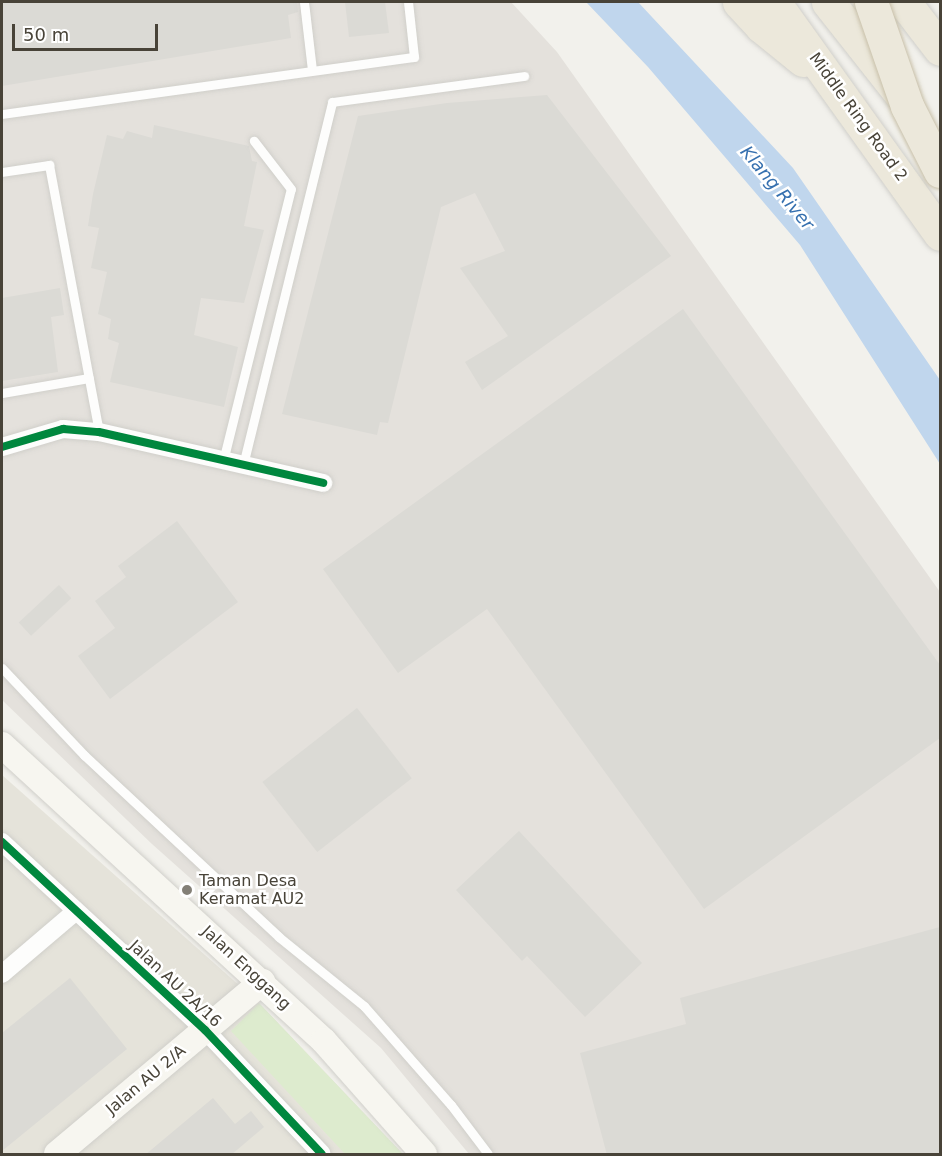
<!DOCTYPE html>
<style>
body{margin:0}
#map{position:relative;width:942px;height:1156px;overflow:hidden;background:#f2f1ec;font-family:"DejaVu Sans",sans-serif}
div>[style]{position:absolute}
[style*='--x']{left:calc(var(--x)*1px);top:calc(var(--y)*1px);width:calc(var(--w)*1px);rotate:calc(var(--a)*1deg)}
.residential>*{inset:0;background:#e5e3da}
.industrial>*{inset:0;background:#e4e1dc}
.green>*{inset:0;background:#ddebce}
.water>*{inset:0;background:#c0d6ed}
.building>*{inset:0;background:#dbdad5;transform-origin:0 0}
.roads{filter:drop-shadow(0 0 2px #d0cfca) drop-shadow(0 0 2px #d0cfca)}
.lane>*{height:9px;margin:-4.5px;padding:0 4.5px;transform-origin:4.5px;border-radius:4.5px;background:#fdfdfc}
.street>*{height:18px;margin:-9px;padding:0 9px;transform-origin:9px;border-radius:9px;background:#fdfdfc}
.secondary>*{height:26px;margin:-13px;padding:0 13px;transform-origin:13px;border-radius:13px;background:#f7f6f0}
.highway>*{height:33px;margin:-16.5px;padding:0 16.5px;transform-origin:16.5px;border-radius:16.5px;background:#ece8db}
.bridges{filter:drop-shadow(0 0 2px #c8c0a9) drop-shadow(0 0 2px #c8c0a9)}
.highway-bridge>*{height:33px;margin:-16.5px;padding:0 16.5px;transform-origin:16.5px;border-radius:16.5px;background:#ece8db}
.cycleway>*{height:8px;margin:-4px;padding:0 4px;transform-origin:4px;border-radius:4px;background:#00873e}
.dots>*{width:16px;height:16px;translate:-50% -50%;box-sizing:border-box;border:3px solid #fff;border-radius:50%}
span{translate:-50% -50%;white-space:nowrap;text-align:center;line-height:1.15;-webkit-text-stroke:5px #fff;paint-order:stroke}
.street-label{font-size:16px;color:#484338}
.poi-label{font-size:16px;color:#484338}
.left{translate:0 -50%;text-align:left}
.water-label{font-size:18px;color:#3670af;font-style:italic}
.frame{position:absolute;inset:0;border:3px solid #484338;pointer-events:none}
.scale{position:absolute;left:12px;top:24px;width:146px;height:27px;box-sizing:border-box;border:3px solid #484338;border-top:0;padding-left:8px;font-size:18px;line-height:21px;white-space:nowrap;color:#484338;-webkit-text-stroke:4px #fff;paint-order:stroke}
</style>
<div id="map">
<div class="residential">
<i style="clip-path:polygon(2px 775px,259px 1003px,403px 1154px,2px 1154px)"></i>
</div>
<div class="industrial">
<i style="clip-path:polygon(2px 2px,511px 2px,557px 52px,940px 592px,940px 1154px,469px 1154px,381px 1048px,152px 844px,2px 700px)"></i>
</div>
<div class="green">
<i style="clip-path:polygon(259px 1003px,400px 1151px,403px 1154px,345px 1154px,231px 1031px)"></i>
</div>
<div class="water">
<i style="clip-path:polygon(586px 2px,638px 2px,793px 168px,940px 380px,940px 464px,800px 245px,648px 67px)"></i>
</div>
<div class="building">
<i style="clip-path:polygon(2px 2px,297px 2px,298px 12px,288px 15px,291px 38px,2px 86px)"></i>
<i style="clip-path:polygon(345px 2px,385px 2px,389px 33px,349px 37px)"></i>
<i style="clip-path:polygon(547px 95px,671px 256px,482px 390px,465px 362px,508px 336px,460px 268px,505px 251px,475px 193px,441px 207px,388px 423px,380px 422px,377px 435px,282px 414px,358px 116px,447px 103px)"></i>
<i style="clip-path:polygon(154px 125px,249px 146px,252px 161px,257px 162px,244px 226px,264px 230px,244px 303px,201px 298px,194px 335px,238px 347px,224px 407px,110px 382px,119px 343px,108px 339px,111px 319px,98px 314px,107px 272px,91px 268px,99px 228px,88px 226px,93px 194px,107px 135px,123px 139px,127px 131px,152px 138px)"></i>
<i style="clip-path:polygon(60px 288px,64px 315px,51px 317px,58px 372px,2px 381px,2px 298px)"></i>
<i style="clip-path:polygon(683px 309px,940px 665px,940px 738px,704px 909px,487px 609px,398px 673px,323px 569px)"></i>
<i style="clip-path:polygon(177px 521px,238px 602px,110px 699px,78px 656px,115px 628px,95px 601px,126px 577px,118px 566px)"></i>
<i style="left:59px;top:585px;width:18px;height:55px;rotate:47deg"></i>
<i style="left:357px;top:708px;width:89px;height:120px;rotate:52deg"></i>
<i style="clip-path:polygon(519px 831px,642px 963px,585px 1017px,527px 956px,522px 961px,456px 890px)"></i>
<i style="clip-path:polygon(940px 927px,940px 1155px,607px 1155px,580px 1053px,686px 1024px,680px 998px)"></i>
<i style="clip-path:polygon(70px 978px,127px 1049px,2px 1151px,2px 1033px)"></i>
<i style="clip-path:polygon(213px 1098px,235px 1124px,251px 1111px,264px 1127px,231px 1155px,145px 1155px)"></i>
</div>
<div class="roads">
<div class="lane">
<i style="--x:304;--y:2;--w:68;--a:83.3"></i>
<i style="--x:2;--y:114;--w:416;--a:-7.9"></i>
<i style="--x:414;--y:57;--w:55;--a:-96.2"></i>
<i style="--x:2;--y:172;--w:48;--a:-8.5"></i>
<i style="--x:49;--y:165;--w:272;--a:79.4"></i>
<i style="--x:2;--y:393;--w:88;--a:-9.8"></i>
<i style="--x:223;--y:461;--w:280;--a:-76"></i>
<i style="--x:291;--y:189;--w:61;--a:-127.6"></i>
<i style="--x:243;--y:465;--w:374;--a:-76.2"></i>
<i style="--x:332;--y:102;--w:194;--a:-7.7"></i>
<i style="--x:2;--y:668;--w:120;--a:46.7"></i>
<i style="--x:84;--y:755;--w:267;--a:43"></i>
<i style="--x:279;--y:937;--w:109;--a:39.1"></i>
<i style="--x:364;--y:1006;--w:132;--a:48.7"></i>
<i style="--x:451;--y:1105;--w:61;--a:52.9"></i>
</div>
<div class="street">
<i style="--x:2;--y:447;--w:64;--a:-16.4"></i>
<i style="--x:63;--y:429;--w:36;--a:5"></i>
<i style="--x:99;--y:432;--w:230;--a:12.8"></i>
<i style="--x:2;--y:842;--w:277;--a:42.8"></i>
<i style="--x:205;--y:1030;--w:170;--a:46.7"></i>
<i style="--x:2;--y:974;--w:97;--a:-40.4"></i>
</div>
<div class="secondary">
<i style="--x:2;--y:745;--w:437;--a:42.6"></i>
<i style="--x:324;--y:1041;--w:151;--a:48.5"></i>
<i style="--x:57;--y:1154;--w:268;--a:-40"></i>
</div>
<div class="highway">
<i style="--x:739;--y:2;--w:33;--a:47"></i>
<i style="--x:761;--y:26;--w:54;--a:39"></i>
<i style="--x:774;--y:2;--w:285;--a:54.4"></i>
<i style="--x:828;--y:2;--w:115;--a:51.7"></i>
<i style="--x:904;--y:2;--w:59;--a:52.5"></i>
</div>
</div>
<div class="bridges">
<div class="highway-bridge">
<i style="--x:871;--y:2;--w:110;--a:70.9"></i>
<i style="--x:907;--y:106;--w:73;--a:63.1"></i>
</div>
</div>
<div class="cycleway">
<i style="--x:2;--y:447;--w:64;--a:-16.4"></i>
<i style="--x:63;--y:429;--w:36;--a:5"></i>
<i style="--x:99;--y:432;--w:230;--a:12.8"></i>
<i style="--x:2;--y:842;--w:277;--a:42.8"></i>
<i style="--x:205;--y:1030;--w:170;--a:46.7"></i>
</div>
<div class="dots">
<i style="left:187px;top:890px;background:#848077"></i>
</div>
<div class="street-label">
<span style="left:858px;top:117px;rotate:54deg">Middle Ring Road 2</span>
<span style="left:246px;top:968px;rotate:43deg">Jalan Enggang</span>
<span style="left:175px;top:984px;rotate:43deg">Jalan AU 2A/16</span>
<span style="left:146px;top:1080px;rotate:-40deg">Jalan AU 2/A</span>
</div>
<div class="poi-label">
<span class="left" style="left:199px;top:890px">Taman Desa<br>Keramat AU2</span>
</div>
<div class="water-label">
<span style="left:777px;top:188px;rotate:50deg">Klang River</span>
</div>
<div class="frame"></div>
<div class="scale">50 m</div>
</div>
